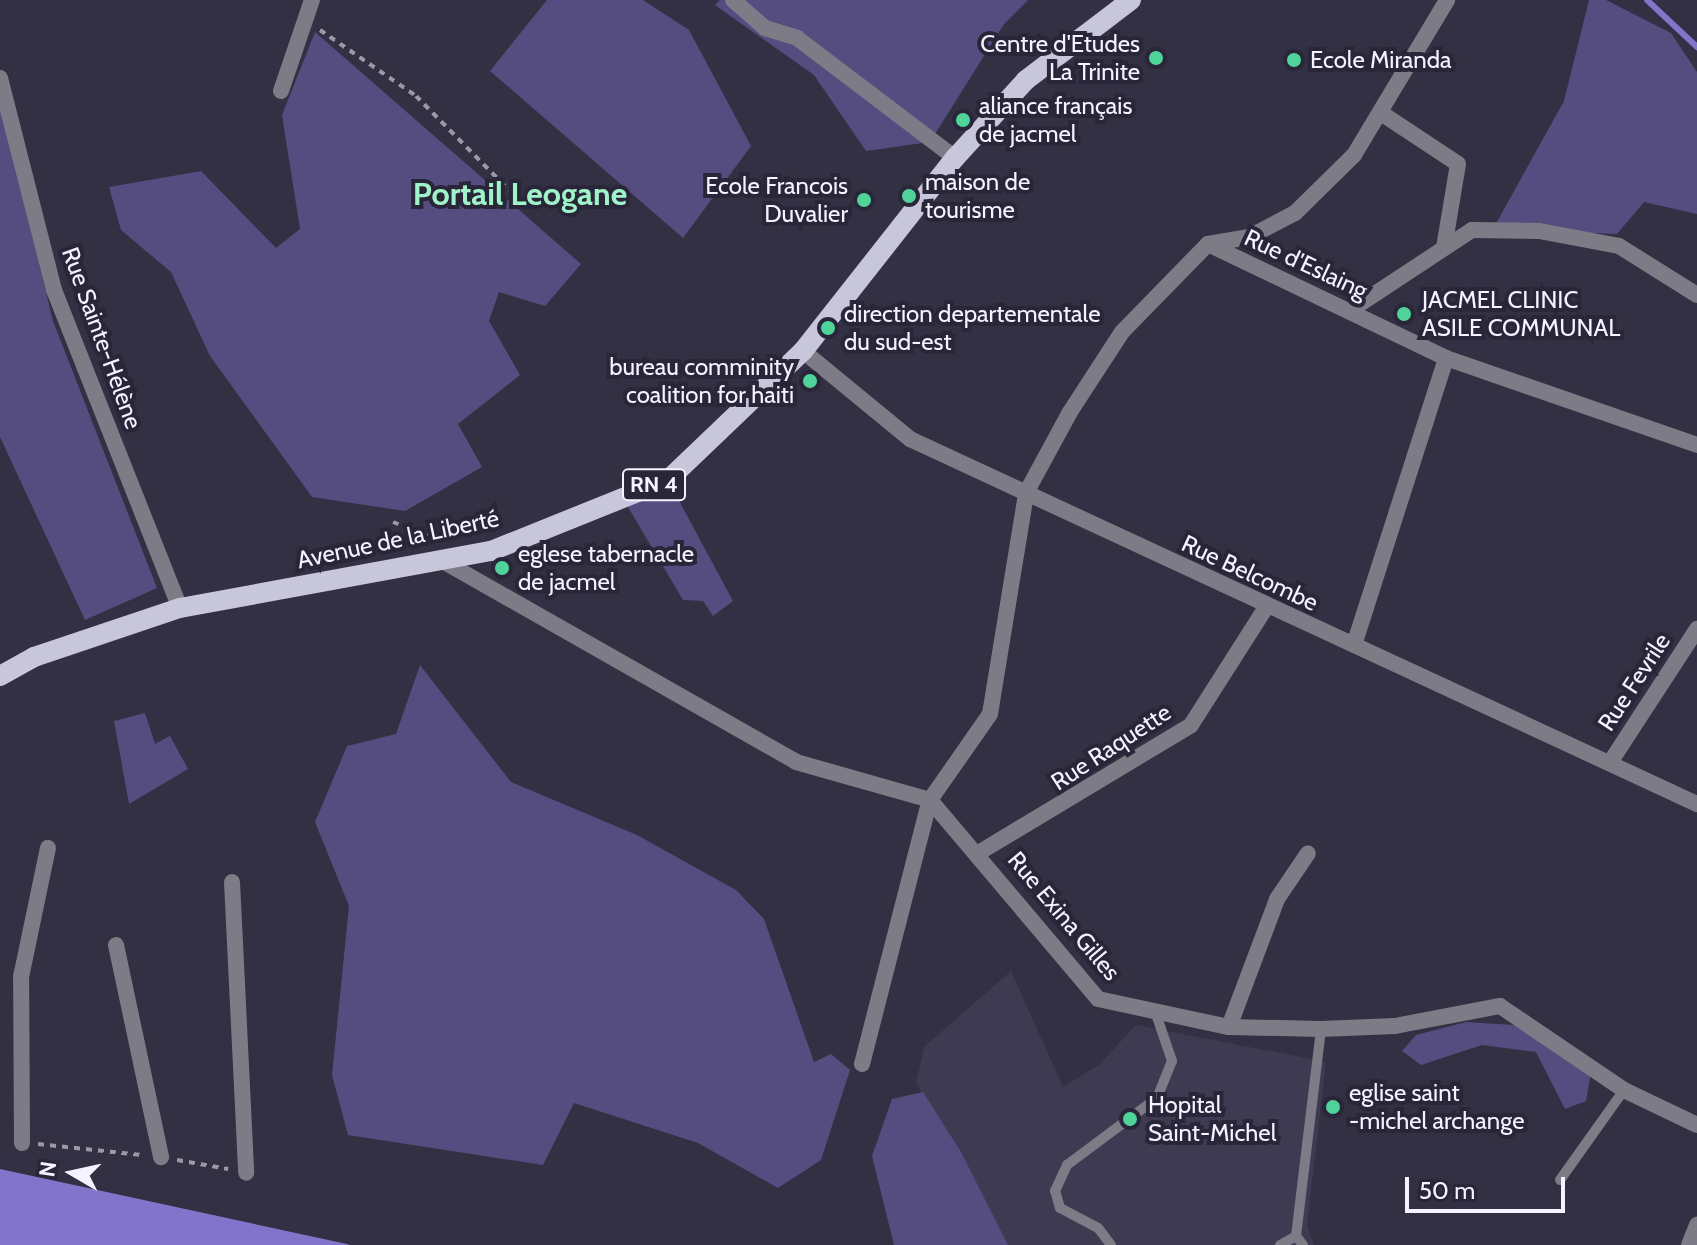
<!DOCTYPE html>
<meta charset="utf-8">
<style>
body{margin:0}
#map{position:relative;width:1697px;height:1245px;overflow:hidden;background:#323042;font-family:Cabin,sans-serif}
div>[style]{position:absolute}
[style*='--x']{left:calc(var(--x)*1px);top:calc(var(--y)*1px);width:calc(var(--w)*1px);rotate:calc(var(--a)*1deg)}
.built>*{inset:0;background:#3d3a52}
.green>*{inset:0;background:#554d80}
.water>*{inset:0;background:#8274ca}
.stream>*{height:6px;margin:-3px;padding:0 3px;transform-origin:3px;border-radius:3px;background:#8274ca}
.path>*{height:4px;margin-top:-2px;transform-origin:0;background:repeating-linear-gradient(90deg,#9a99a7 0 6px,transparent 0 12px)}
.lane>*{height:10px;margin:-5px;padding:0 5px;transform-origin:5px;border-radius:5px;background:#7d7c86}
.street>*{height:16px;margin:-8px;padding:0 8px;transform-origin:8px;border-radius:8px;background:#7d7c86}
.primary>*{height:20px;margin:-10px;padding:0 10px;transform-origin:10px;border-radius:10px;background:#c8c6da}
.dots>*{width:22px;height:22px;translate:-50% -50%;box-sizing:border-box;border:4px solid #282638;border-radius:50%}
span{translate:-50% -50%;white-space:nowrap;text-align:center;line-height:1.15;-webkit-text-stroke:8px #282638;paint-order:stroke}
.shield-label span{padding:2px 6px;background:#282638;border:2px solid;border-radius:6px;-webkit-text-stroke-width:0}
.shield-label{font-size:22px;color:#f4f3ff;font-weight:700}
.poi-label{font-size:24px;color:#f4f3ff}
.right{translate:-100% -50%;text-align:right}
.left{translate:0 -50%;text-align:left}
.street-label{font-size:24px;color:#f4f3ff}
.district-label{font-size:32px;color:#a0f2c8;font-weight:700}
.north{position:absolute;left:32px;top:1133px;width:80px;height:80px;-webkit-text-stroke:6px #282638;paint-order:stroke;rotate:279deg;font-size:22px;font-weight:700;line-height:32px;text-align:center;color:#f4f3ff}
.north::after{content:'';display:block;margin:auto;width:28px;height:36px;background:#f4f3ff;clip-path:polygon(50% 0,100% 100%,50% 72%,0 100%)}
.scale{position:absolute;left:1405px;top:1177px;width:160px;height:36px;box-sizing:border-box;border:4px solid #f4f3ff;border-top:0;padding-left:10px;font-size:24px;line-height:28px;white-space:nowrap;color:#f4f3ff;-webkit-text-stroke:6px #282638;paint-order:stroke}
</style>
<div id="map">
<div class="built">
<i style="clip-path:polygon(1011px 971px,1063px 1087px,1099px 1065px,1136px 1025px,1326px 1062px,1307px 1226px,1314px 1245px,1008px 1245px,916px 1083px,924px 1047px)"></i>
</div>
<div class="green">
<i style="clip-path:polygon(547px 0,643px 0,689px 30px,751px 146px,683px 238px,490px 71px)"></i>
<i style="clip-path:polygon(720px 0,1028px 0,1004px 24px,930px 142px,866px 151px,814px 75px,715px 5px)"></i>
<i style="clip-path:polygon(1589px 0,1606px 0,1671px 33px,1697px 72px,1697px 214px,1644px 202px,1617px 234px,1493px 229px,1564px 101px)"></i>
<i style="clip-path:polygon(315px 32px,581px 264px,545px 306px,499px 292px,489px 321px,520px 375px,458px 424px,482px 467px,405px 511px,312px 497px,210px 356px,171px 272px,121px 230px,109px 187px,201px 171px,276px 248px,300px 229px,282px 115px)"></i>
<i style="clip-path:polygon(0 103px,53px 321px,157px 588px,85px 620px,0 437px)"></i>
<i style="clip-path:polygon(670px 484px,733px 601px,713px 616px,703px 601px,683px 600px,625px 502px)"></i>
<i style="clip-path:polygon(420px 665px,511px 782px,637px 835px,736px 890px,764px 919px,814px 1062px,831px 1054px,850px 1070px,821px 1160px,778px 1188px,698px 1143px,574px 1103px,543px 1165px,348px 1135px,332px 1075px,349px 906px,315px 822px,347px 746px,396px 734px)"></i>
<i style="clip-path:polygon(145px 713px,155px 744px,170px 736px,188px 769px,129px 804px,114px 721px)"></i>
<i style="clip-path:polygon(1466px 1022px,1529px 1026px,1592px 1067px,1586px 1101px,1565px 1109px,1536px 1052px,1482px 1045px,1421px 1065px,1402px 1051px,1416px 1035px)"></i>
<i style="clip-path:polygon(923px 1092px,961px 1152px,1008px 1245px,894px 1245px,872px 1156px,892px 1099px)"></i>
</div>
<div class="water">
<i style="clip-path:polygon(0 1169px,347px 1244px,350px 1245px,0 1245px)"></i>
</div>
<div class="stream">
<i style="--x:1647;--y:0;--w:69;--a:43.2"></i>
</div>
<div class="path">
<i style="--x:320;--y:30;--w:116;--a:34.5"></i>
<i style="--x:416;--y:96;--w:132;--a:45.3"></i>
<i style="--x:393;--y:522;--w:48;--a:22.2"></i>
<i style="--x:38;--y:1144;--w:104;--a:6.1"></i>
<i style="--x:177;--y:1160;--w:52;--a:10"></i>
</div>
<div class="lane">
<i style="--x:1560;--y:1180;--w:110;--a:-54.6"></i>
<i style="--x:1111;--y:1245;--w:21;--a:-127"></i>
<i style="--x:1098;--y:1228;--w:43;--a:-152.2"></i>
<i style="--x:1060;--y:1208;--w:18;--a:-106"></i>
<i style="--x:1055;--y:1191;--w:29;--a:-65"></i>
<i style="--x:1067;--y:1165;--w:112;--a:-36.7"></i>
<i style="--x:1157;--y:1098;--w:40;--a:-68"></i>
<i style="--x:1172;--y:1061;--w:53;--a:-108.8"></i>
<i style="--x:1280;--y:1245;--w:18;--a:-29"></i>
<i style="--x:1303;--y:1245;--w:11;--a:-128"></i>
<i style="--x:1296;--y:1236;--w:209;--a:-83.1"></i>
</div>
<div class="street">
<i style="--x:733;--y:0;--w:43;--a:41.2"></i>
<i style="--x:765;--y:28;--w:34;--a:17"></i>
<i style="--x:797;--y:38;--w:198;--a:37.2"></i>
<i style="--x:0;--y:78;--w:219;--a:75.7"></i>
<i style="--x:54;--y:290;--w:342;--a:68.4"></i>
<i style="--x:281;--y:91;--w:96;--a:-71.2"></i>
<i style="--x:1381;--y:113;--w:92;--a:33.5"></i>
<i style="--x:1458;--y:164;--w:85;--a:99.5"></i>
<i style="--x:1208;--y:244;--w:264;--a:25.6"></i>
<i style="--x:1446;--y:358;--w:266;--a:19.1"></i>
<i style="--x:1349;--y:311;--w:147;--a:-33.4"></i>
<i style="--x:1472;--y:230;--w:67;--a:0.9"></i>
<i style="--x:1539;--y:231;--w:81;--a:10.6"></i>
<i style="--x:1619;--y:246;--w:92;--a:32.1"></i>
<i style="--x:803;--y:351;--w:139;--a:39.4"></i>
<i style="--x:910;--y:439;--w:868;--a:24.88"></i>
<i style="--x:441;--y:560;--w:408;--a:29.6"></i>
<i style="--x:796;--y:762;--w:139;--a:15.8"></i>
<i style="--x:930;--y:800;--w:260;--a:49.8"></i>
<i style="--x:1098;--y:999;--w:134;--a:12.1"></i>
<i style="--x:1229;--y:1027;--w:92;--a:1.2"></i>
<i style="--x:1321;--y:1029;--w:74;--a:-2.3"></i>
<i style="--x:1395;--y:1026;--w:107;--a:-10.8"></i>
<i style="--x:1500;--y:1006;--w:150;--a:34.1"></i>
<i style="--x:1624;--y:1090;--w:81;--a:25.6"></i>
<i style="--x:1354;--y:645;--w:301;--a:-72.2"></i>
<i style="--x:1611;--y:761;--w:158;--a:-56.9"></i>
<i style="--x:980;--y:852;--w:246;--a:-31"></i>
<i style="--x:1191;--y:725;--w:138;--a:-57.5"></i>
<i style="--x:232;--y:882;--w:291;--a:87.2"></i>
<i style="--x:116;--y:945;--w:217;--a:78"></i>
<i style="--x:1229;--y:1027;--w:137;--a:-69.4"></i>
<i style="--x:1277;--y:899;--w:55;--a:-56"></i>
<i style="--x:862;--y:1064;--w:273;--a:-75.6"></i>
<i style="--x:930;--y:800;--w:105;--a:-55.1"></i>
<i style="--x:990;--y:714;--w:224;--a:-80.7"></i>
<i style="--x:1026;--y:493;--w:92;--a:-61.5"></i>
<i style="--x:1070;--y:412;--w:95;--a:-57"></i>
<i style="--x:1122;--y:332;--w:123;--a:-45.7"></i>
<i style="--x:1208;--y:244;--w:42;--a:-9.7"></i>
<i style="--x:1249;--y:237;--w:52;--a:-27.6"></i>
<i style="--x:1295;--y:213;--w:83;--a:-44.5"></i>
<i style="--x:1354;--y:155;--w:181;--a:-59"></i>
<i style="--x:22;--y:1143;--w:166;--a:-90.3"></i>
<i style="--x:21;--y:977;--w:132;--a:-78.2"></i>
<i style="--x:1689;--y:1245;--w:22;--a:-68"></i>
</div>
<div class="primary">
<i style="--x:0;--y:676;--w:39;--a:-29"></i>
<i style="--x:34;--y:657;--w:154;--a:-18.6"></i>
<i style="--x:180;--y:608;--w:316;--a:-10.4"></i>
<i style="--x:491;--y:551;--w:191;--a:-21.9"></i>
<i style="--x:668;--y:480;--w:187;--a:-43.7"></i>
<i style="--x:803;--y:351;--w:246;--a:-51.8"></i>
<i style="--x:955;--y:158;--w:105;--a:-47.7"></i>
<i style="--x:1026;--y:80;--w:132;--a:-37.3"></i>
</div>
<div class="dots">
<i style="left:1156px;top:58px;background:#4fd399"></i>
<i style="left:1294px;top:60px;background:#4fd399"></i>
<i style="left:963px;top:120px;background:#4fd399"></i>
<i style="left:909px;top:196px;background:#4fd399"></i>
<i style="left:864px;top:200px;background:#4fd399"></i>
<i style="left:1404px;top:314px;background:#4fd399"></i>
<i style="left:828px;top:328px;background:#4fd399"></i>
<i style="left:810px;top:381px;background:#4fd399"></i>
<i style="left:502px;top:568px;background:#4fd399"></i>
<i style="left:1333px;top:1107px;background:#4fd399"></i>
<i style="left:1130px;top:1119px;background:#4fd399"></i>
</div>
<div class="shield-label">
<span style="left:654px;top:485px">RN 4</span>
</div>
<div class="poi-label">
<span class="right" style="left:1140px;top:58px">Centre d'Etudes<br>La Trinite</span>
<span class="left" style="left:1310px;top:60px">Ecole Miranda</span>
<span class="left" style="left:979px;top:120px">aliance français<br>de jacmel</span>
<span class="left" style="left:925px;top:196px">maison de<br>tourisme</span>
<span class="right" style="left:848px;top:200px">Ecole Francois<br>Duvalier</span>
<span class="left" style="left:1422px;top:314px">JACMEL CLINIC<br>ASILE COMMUNAL</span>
<span class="left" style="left:844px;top:328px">direction departementale<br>du sud-est</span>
<span class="right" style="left:794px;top:381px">bureau comminity<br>coalition for haiti</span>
<span class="left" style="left:518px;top:568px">eglese tabernacle<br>de jacmel</span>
<span class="left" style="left:1349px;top:1107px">eglise saint<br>-michel archange</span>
<span class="left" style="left:1148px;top:1119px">Hopital<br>Saint-Michel</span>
</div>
<div class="street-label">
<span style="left:1306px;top:264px;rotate:25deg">Rue d'Eslaing</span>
<span style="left:102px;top:338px;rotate:70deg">Rue Sainte-Hélène</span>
<span style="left:398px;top:539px;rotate:-12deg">Avenue de la Liberté</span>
<span style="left:1250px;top:573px;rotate:25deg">Rue Belcombe</span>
<span style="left:1634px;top:682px;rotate:-57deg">Rue Fevrile</span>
<span style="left:1111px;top:747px;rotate:-33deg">Rue Raquette</span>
<span style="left:1064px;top:916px;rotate:50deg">Rue Exina Gilles</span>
</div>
<div class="district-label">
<span style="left:520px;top:194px">Portail Leogane</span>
</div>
<div class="north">N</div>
<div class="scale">50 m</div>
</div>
